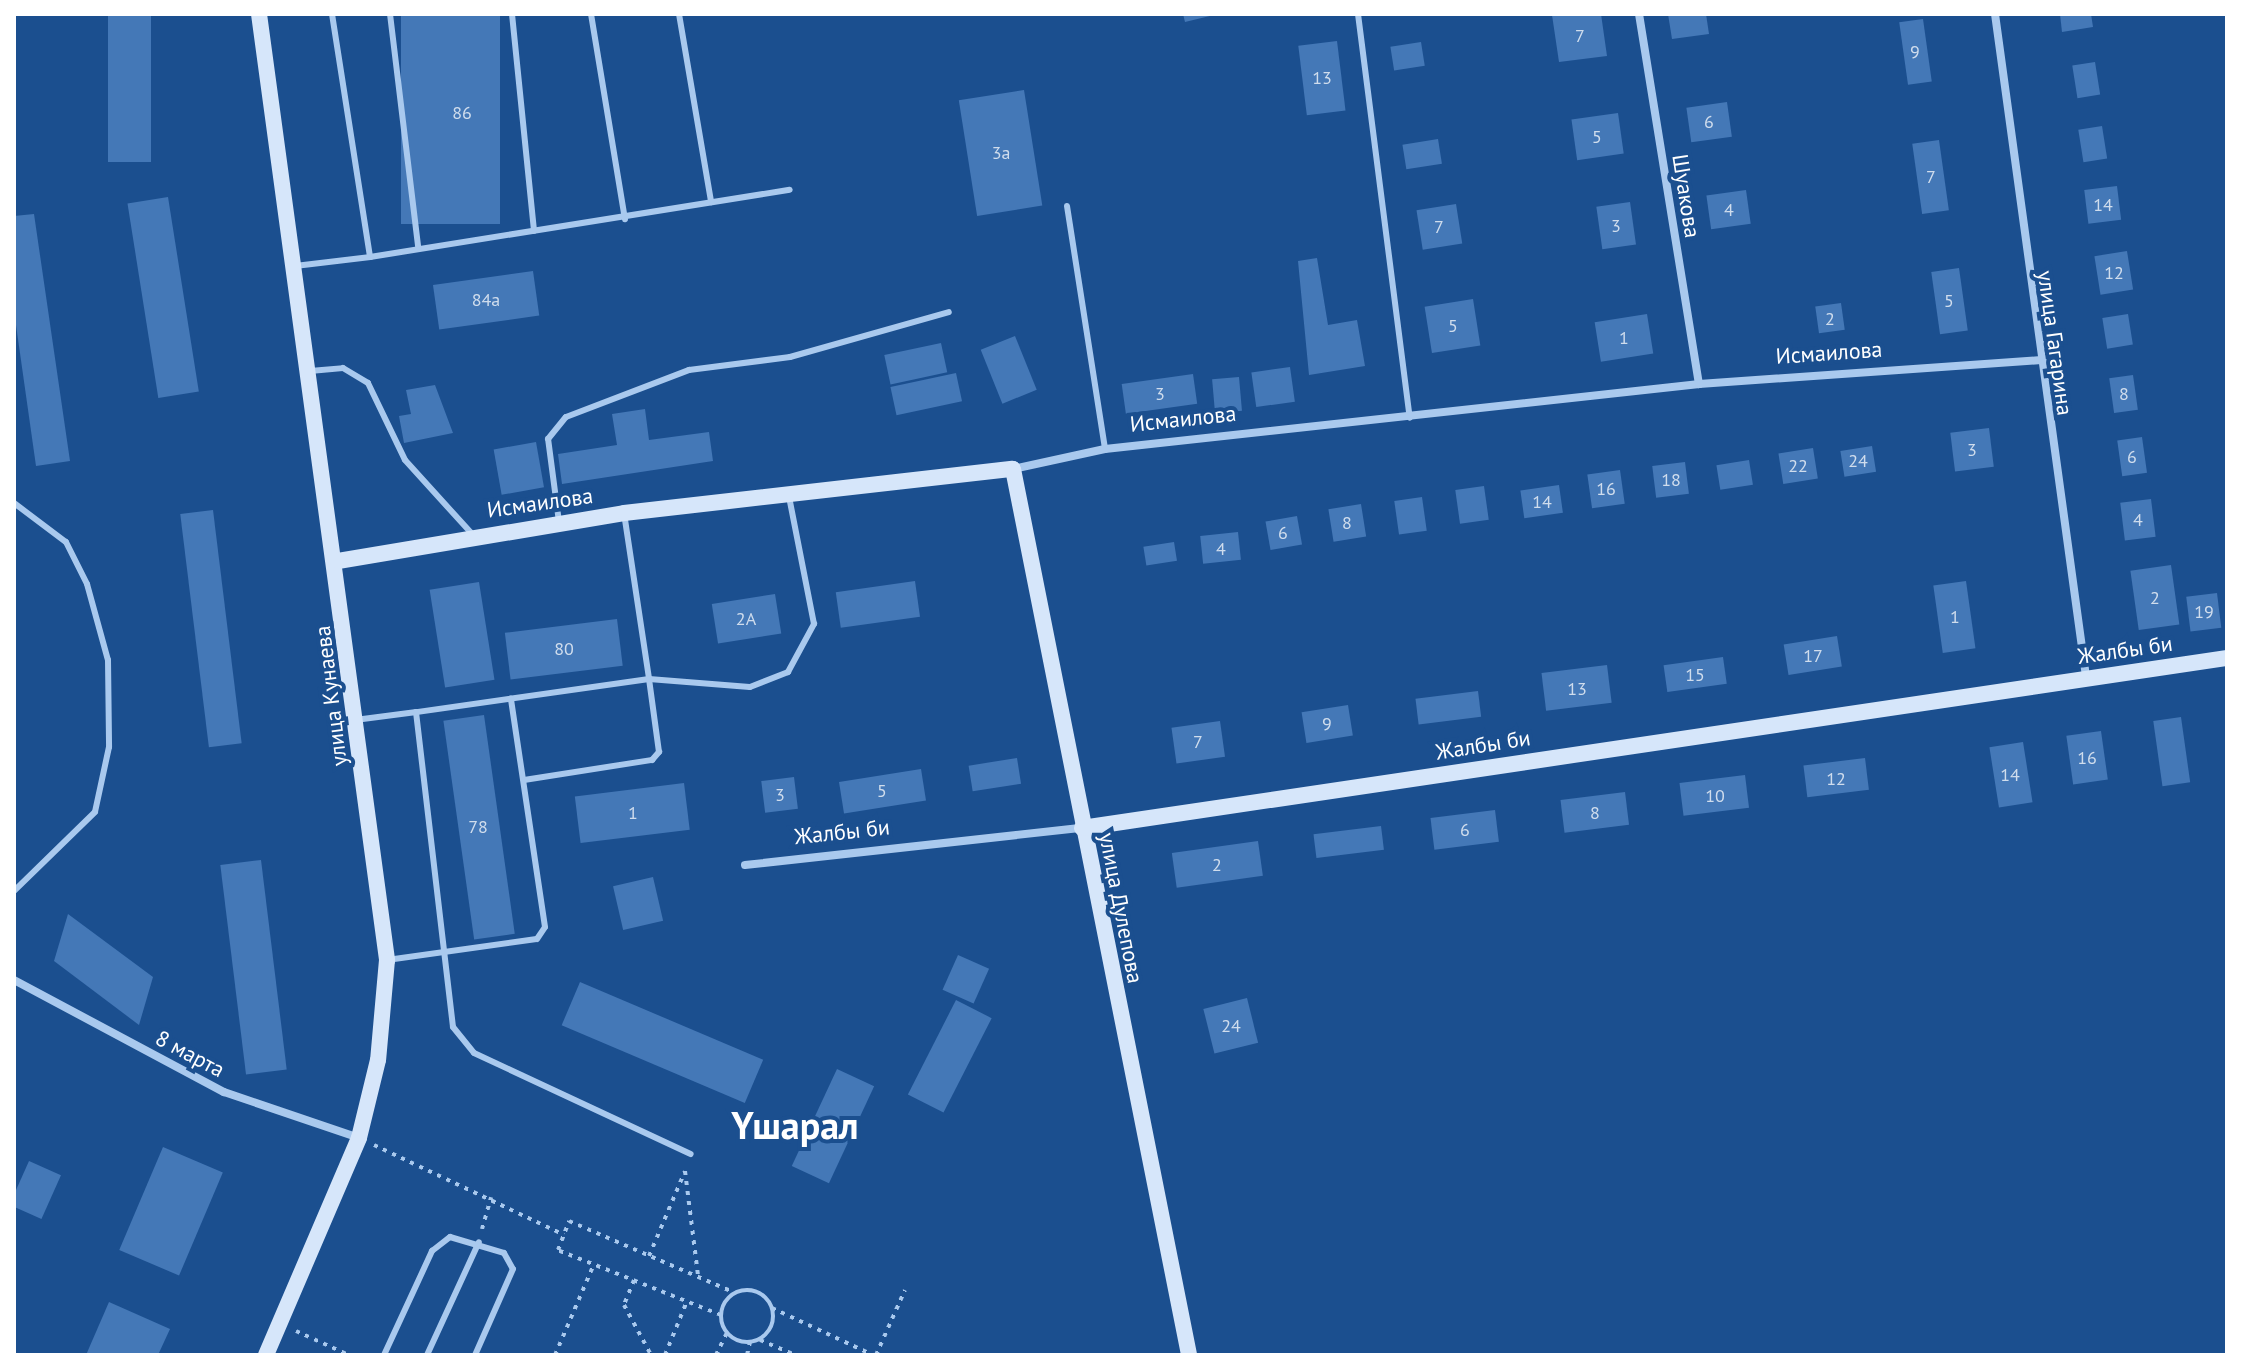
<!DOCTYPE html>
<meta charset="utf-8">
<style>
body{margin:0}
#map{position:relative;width:2241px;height:1369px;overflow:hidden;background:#1b4f8f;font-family:"PT Sans",sans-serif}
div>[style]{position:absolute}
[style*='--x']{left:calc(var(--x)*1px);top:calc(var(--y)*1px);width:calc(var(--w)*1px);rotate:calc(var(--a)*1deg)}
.building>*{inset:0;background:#4478b7;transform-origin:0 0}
.path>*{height:4px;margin-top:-2px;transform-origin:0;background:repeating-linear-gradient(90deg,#a9c9ee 0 4px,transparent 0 10px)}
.path>.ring{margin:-2px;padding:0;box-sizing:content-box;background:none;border:4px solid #a9c9ee;border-radius:50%}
.lane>*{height:6px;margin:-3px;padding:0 3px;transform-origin:3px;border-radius:3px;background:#a9c9ee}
.street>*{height:8px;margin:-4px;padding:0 4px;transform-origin:4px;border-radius:4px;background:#a9c9ee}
.secondary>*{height:16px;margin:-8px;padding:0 8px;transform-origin:8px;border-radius:8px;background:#d6e6fa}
span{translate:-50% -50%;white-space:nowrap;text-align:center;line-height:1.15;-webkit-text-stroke:8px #1b4f8f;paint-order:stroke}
.number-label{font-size:18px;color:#d0dded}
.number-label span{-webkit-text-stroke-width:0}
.street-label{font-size:22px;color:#fff}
.town-label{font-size:38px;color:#fff;font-weight:700}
.frame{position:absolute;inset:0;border:16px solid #fff;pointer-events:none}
</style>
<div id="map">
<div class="building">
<i style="left:108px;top:14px;width:43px;height:148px"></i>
<i style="left:401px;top:14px;width:99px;height:210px"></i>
<i style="clip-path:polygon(1183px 14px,1214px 14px,1214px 15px,1185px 22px)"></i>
<i style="clip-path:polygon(1601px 14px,1607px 56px,1559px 62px,1552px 15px)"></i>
<i style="clip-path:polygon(1668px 14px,1706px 14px,1709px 34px,1672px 39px)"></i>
<i style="clip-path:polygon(2060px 14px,2091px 14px,2093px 27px,2062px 32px)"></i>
<i style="left:1923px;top:19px;width:63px;height:24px;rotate:82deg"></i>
<i style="left:1337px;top:41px;width:70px;height:39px;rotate:83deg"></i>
<i style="left:1421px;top:42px;width:24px;height:31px;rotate:81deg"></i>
<i style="left:2095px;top:62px;width:33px;height:23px;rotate:81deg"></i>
<i style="left:1024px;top:90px;width:117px;height:66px;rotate:81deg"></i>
<i style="left:1727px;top:102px;width:35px;height:41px;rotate:82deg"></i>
<i style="left:1618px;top:113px;width:41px;height:47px;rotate:82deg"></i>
<i style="left:2102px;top:126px;width:33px;height:24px;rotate:81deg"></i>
<i style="left:1438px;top:139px;width:25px;height:36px;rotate:81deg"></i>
<i style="left:1939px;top:140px;width:71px;height:27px;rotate:82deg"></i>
<i style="left:2117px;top:186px;width:34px;height:33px;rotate:83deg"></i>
<i style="left:1746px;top:190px;width:34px;height:40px;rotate:82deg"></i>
<i style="left:168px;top:197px;width:197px;height:41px;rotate:81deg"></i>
<i style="left:1630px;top:202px;width:43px;height:34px;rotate:82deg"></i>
<i style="left:1456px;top:204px;width:40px;height:40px;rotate:81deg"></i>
<i style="clip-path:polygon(34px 214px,70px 461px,36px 466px,14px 311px,14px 216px)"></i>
<i style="left:2127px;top:251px;width:39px;height:33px;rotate:81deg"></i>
<i style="clip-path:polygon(1317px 258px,1328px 325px,1357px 320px,1365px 366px,1309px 375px,1298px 261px)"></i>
<i style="left:1959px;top:268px;width:63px;height:28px;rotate:82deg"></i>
<i style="left:533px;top:271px;width:45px;height:101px;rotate:82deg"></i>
<i style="left:1473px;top:299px;width:47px;height:49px;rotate:81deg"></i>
<i style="left:1841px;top:303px;width:27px;height:26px;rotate:82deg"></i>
<i style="left:1647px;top:314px;width:40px;height:53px;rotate:81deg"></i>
<i style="left:2128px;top:314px;width:31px;height:26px;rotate:81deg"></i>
<i style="left:1015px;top:336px;width:58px;height:37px;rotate:68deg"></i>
<i style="left:941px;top:343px;width:30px;height:58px;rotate:78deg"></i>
<i style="left:1290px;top:367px;width:35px;height:39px;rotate:82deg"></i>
<i style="left:956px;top:373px;width:29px;height:67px;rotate:78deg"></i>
<i style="left:1193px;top:374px;width:30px;height:72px;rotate:82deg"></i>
<i style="left:2133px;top:375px;width:35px;height:24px;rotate:82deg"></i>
<i style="left:1239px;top:377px;width:34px;height:27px;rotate:85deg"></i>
<i style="clip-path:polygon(435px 385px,453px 433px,404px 443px,399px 416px,411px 414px,406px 390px)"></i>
<i style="clip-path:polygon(645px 409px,649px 440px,709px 432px,713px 461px,562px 484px,558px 454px,617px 445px,612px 414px)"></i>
<i style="left:1989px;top:428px;width:39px;height:39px;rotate:83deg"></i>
<i style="left:2142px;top:437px;width:36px;height:25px;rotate:82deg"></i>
<i style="left:536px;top:442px;width:46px;height:43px;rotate:80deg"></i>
<i style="left:1872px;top:446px;width:26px;height:32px;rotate:81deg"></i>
<i style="left:1813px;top:448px;width:31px;height:35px;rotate:81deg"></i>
<i style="left:1749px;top:460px;width:25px;height:33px;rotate:81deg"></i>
<i style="left:1685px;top:462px;width:32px;height:33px;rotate:83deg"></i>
<i style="left:1620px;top:470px;width:34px;height:33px;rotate:82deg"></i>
<i style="left:1559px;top:485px;width:28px;height:39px;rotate:82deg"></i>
<i style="left:1484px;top:486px;width:34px;height:29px;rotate:82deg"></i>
<i style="left:1422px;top:497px;width:34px;height:28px;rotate:82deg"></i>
<i style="left:2151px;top:499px;width:38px;height:31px;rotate:83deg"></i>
<i style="left:1361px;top:504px;width:33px;height:33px;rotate:81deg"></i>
<i style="left:213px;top:510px;width:235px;height:33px;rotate:83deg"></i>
<i style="left:1297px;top:516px;width:29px;height:32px;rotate:80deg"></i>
<i style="left:1238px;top:532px;width:28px;height:38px;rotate:84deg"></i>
<i style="left:1174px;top:542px;width:19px;height:31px;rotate:81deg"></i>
<i style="left:2171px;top:565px;width:60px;height:41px;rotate:82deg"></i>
<i style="left:915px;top:581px;width:36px;height:80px;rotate:82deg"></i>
<i style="left:1966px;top:581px;width:68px;height:33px;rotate:82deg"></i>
<i style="left:479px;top:582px;width:99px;height:50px;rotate:81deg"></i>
<i style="left:2217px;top:593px;width:35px;height:31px;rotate:83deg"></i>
<i style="left:775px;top:594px;width:40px;height:64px;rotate:81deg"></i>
<i style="left:617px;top:619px;width:47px;height:113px;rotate:83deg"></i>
<i style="left:1837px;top:636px;width:31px;height:54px;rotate:81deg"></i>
<i style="left:1723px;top:657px;width:27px;height:60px;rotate:82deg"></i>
<i style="left:1607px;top:665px;width:38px;height:66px;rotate:83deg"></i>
<i style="left:1478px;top:691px;width:26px;height:63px;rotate:83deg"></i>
<i style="left:1348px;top:705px;width:31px;height:47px;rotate:81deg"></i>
<i style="left:484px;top:715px;width:221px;height:41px;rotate:82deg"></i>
<i style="left:2181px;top:717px;width:66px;height:28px;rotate:82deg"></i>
<i style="left:1220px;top:721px;width:36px;height:49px;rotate:82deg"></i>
<i style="left:2101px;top:731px;width:49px;height:35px;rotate:82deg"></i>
<i style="left:2023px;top:742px;width:61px;height:34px;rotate:81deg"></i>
<i style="left:1017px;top:758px;width:26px;height:49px;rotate:81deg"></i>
<i style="left:1865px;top:758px;width:32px;height:62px;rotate:83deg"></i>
<i style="left:921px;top:769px;width:32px;height:83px;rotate:81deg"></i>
<i style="left:1745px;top:775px;width:33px;height:66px;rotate:83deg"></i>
<i style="left:794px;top:777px;width:32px;height:33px;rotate:83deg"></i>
<i style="left:684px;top:783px;width:47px;height:110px;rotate:83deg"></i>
<i style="left:1625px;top:792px;width:33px;height:65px;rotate:83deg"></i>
<i style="left:1495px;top:810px;width:32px;height:65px;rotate:83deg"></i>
<i style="left:1381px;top:826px;width:24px;height:68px;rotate:83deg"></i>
<i style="left:1258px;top:841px;width:35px;height:87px;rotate:82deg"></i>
<i style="left:261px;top:860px;width:211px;height:41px;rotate:83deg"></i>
<i style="left:653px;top:877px;width:45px;height:41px;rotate:77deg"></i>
<i style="clip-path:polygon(68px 914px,153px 977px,139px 1025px,54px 961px)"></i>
<i style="left:958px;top:955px;width:34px;height:38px;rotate:24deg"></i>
<i style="left:580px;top:982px;width:199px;height:47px;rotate:23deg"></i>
<i style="left:1247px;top:998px;width:46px;height:45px;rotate:76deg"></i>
<i style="left:956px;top:1000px;width:40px;height:106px;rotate:27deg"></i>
<i style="left:837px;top:1069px;width:41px;height:107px;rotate:25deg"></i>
<i style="left:163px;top:1147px;width:65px;height:112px;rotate:23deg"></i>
<i style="left:29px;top:1161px;width:35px;height:48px;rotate:24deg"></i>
<i style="clip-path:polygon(109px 1302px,170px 1329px,158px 1355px,86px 1355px)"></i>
</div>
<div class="path">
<i style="--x:374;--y:1145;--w:210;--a:25.3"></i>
<i style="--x:482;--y:1229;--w:33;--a:-74"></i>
<i style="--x:649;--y:1256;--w:92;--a:-67"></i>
<i style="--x:685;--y:1171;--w:106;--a:82.9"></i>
<i style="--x:634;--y:1280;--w:27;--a:112"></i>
<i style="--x:624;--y:1305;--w:57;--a:61.6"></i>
<i class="ring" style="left:721px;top:1290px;width:48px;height:48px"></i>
<i style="--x:772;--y:1308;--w:111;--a:25"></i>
<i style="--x:721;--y:1315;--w:175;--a:-158.3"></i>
<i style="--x:558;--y:1250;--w:31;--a:-69"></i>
<i style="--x:569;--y:1221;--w:181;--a:23.4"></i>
<i style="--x:296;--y:1331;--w:58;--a:24.4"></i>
<i style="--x:760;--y:1340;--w:38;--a:23"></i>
<i style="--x:555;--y:1355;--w:99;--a:-66.8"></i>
<i style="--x:665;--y:1355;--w:58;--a:-67.8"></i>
<i style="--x:716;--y:1355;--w:25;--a:-64"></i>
<i style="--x:747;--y:1355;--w:13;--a:-77"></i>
<i style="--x:876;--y:1355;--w:71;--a:-66"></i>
</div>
<div class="lane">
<i style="--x:332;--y:14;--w:246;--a:81.1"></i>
<i style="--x:370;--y:257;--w:425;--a:-9.1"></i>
<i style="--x:390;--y:14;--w:235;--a:83.1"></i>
<i style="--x:512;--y:14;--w:218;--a:84.2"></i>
<i style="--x:591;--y:14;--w:208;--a:80.6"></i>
<i style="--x:679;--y:14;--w:191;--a:80.3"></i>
<i style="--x:1358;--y:14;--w:407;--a:82.7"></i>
<i style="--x:1067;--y:206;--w:246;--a:81.1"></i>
<i style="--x:295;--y:266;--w:76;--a:-6.8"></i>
<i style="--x:310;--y:371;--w:33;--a:-5"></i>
<i style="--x:343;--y:368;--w:29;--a:31"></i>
<i style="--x:368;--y:383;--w:85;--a:64.3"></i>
<i style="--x:405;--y:460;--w:100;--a:47.8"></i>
<i style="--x:14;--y:503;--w:65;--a:36.9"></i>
<i style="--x:66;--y:542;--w:47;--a:63.4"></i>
<i style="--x:87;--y:584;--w:79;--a:74.6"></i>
<i style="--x:108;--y:660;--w:87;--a:89.3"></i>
<i style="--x:109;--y:747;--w:66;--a:102.2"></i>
<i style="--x:95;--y:812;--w:113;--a:135.7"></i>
<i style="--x:624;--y:513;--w:168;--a:81.4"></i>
<i style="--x:649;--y:679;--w:235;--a:171.9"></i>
<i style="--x:416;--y:712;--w:317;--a:83.3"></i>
<i style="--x:453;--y:1027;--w:33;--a:51"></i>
<i style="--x:474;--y:1053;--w:239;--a:25"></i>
<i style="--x:559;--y:522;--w:84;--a:-97.5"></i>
<i style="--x:548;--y:439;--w:28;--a:-51"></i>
<i style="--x:566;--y:417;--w:132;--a:-20.9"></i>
<i style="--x:689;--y:370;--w:102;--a:-7.3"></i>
<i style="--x:790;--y:357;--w:165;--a:-15.8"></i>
<i style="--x:355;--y:720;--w:62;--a:-7.5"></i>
<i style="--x:524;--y:780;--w:130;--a:-8.9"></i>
<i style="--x:652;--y:760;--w:11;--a:-49"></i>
<i style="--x:659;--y:752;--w:74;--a:-97.8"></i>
<i style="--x:649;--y:679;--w:101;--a:4.5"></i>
<i style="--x:750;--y:687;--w:41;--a:-21.5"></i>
<i style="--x:788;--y:672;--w:55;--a:-61.6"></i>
<i style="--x:814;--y:624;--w:130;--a:-101.1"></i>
<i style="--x:387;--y:960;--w:151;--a:-8"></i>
<i style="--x:537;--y:939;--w:14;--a:-56"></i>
<i style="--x:545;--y:927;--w:231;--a:-98.5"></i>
<i style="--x:384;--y:1355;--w:115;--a:-65.2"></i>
<i style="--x:432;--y:1251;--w:23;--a:-38"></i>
<i style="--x:450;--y:1237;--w:56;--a:16.5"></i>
<i style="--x:504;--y:1253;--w:18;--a:61"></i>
<i style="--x:513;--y:1269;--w:94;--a:113.8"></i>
<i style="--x:427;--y:1355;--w:124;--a:-65.3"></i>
</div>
<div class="street">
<i style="--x:1639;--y:14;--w:375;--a:80.8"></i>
<i style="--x:1995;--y:14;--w:669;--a:82.18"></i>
<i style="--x:1013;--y:469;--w:94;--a:-12.3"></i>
<i style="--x:1105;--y:449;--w:598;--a:-6.24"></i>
<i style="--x:1699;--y:384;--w:340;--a:-4"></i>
<i style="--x:745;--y:865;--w:339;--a:-6.3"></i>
<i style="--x:14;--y:980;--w:238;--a:28.1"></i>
<i style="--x:224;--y:1092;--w:143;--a:18.8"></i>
</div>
<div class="secondary">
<i style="--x:259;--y:14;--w:955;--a:82.29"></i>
<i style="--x:387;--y:960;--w:100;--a:95.1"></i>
<i style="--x:378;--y:1060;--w:80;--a:103.7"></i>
<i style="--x:359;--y:1138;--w:236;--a:113.2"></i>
<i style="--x:338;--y:561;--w:290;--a:-9.5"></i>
<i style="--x:624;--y:513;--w:391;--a:-6.5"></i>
<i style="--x:1013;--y:469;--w:903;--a:78.76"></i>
<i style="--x:1082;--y:828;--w:1158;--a:-8.45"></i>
</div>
<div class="number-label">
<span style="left:1580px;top:36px">7</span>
<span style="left:1915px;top:52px">9</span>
<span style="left:1322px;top:78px">13</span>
<span style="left:462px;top:113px">86</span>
<span style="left:1709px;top:122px">6</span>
<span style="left:1597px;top:137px">5</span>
<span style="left:1001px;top:153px">3а</span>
<span style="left:1931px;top:177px">7</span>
<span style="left:2103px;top:205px">14</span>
<span style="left:1729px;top:210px">4</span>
<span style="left:1616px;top:226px">3</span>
<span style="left:1439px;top:227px">7</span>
<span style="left:2114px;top:273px">12</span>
<span style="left:486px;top:300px">84а</span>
<span style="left:1949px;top:301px">5</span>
<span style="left:1830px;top:319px">2</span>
<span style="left:1453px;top:326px">5</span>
<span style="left:1624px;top:338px">1</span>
<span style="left:1160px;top:394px">3</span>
<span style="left:2124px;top:394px">8</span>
<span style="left:1972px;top:450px">3</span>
<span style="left:2132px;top:457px">6</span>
<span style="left:1858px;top:461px">24</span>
<span style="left:1798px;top:466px">22</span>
<span style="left:1671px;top:480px">18</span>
<span style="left:1606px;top:489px">16</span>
<span style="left:1542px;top:502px">14</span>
<span style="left:2138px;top:520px">4</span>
<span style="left:1347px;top:523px">8</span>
<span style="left:1283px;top:533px">6</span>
<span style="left:1221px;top:549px">4</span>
<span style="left:2155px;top:598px">2</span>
<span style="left:2204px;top:612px">19</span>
<span style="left:1955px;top:617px">1</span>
<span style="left:746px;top:619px">2А</span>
<span style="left:564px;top:649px">80</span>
<span style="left:1813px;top:656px">17</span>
<span style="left:1695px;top:675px">15</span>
<span style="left:1577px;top:689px">13</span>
<span style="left:1327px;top:724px">9</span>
<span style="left:1198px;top:742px">7</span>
<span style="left:2087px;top:758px">16</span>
<span style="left:2010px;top:775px">14</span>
<span style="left:1836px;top:779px">12</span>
<span style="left:882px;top:791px">5</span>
<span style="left:780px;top:795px">3</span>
<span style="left:1715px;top:796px">10</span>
<span style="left:633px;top:813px">1</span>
<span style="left:1595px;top:813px">8</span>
<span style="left:478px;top:827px">78</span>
<span style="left:1465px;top:830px">6</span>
<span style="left:1217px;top:865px">2</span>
<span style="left:1231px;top:1026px">24</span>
</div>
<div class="street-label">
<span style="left:1686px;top:196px;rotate:81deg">Шуакова</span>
<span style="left:2055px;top:343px;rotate:82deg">улица Гагарина</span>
<span style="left:1829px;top:353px;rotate:-4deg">Исмаилова</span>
<span style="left:1183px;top:419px;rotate:-6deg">Исмаилова</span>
<span style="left:540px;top:503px;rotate:-8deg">Исмаилова</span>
<span style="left:2125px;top:650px;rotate:-8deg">Жалбы би</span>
<span style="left:331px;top:696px;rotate:-97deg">улица Кунаева</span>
<span style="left:1483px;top:745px;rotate:-9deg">Жалбы би</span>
<span style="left:842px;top:832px;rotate:-6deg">Жалбы би</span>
<span style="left:1121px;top:908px;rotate:79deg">улица Дулепова</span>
<span style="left:190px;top:1054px;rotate:28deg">8 марта</span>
</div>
<div class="town-label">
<span style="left:795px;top:1125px">Үшарал</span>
</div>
<div class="frame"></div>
</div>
